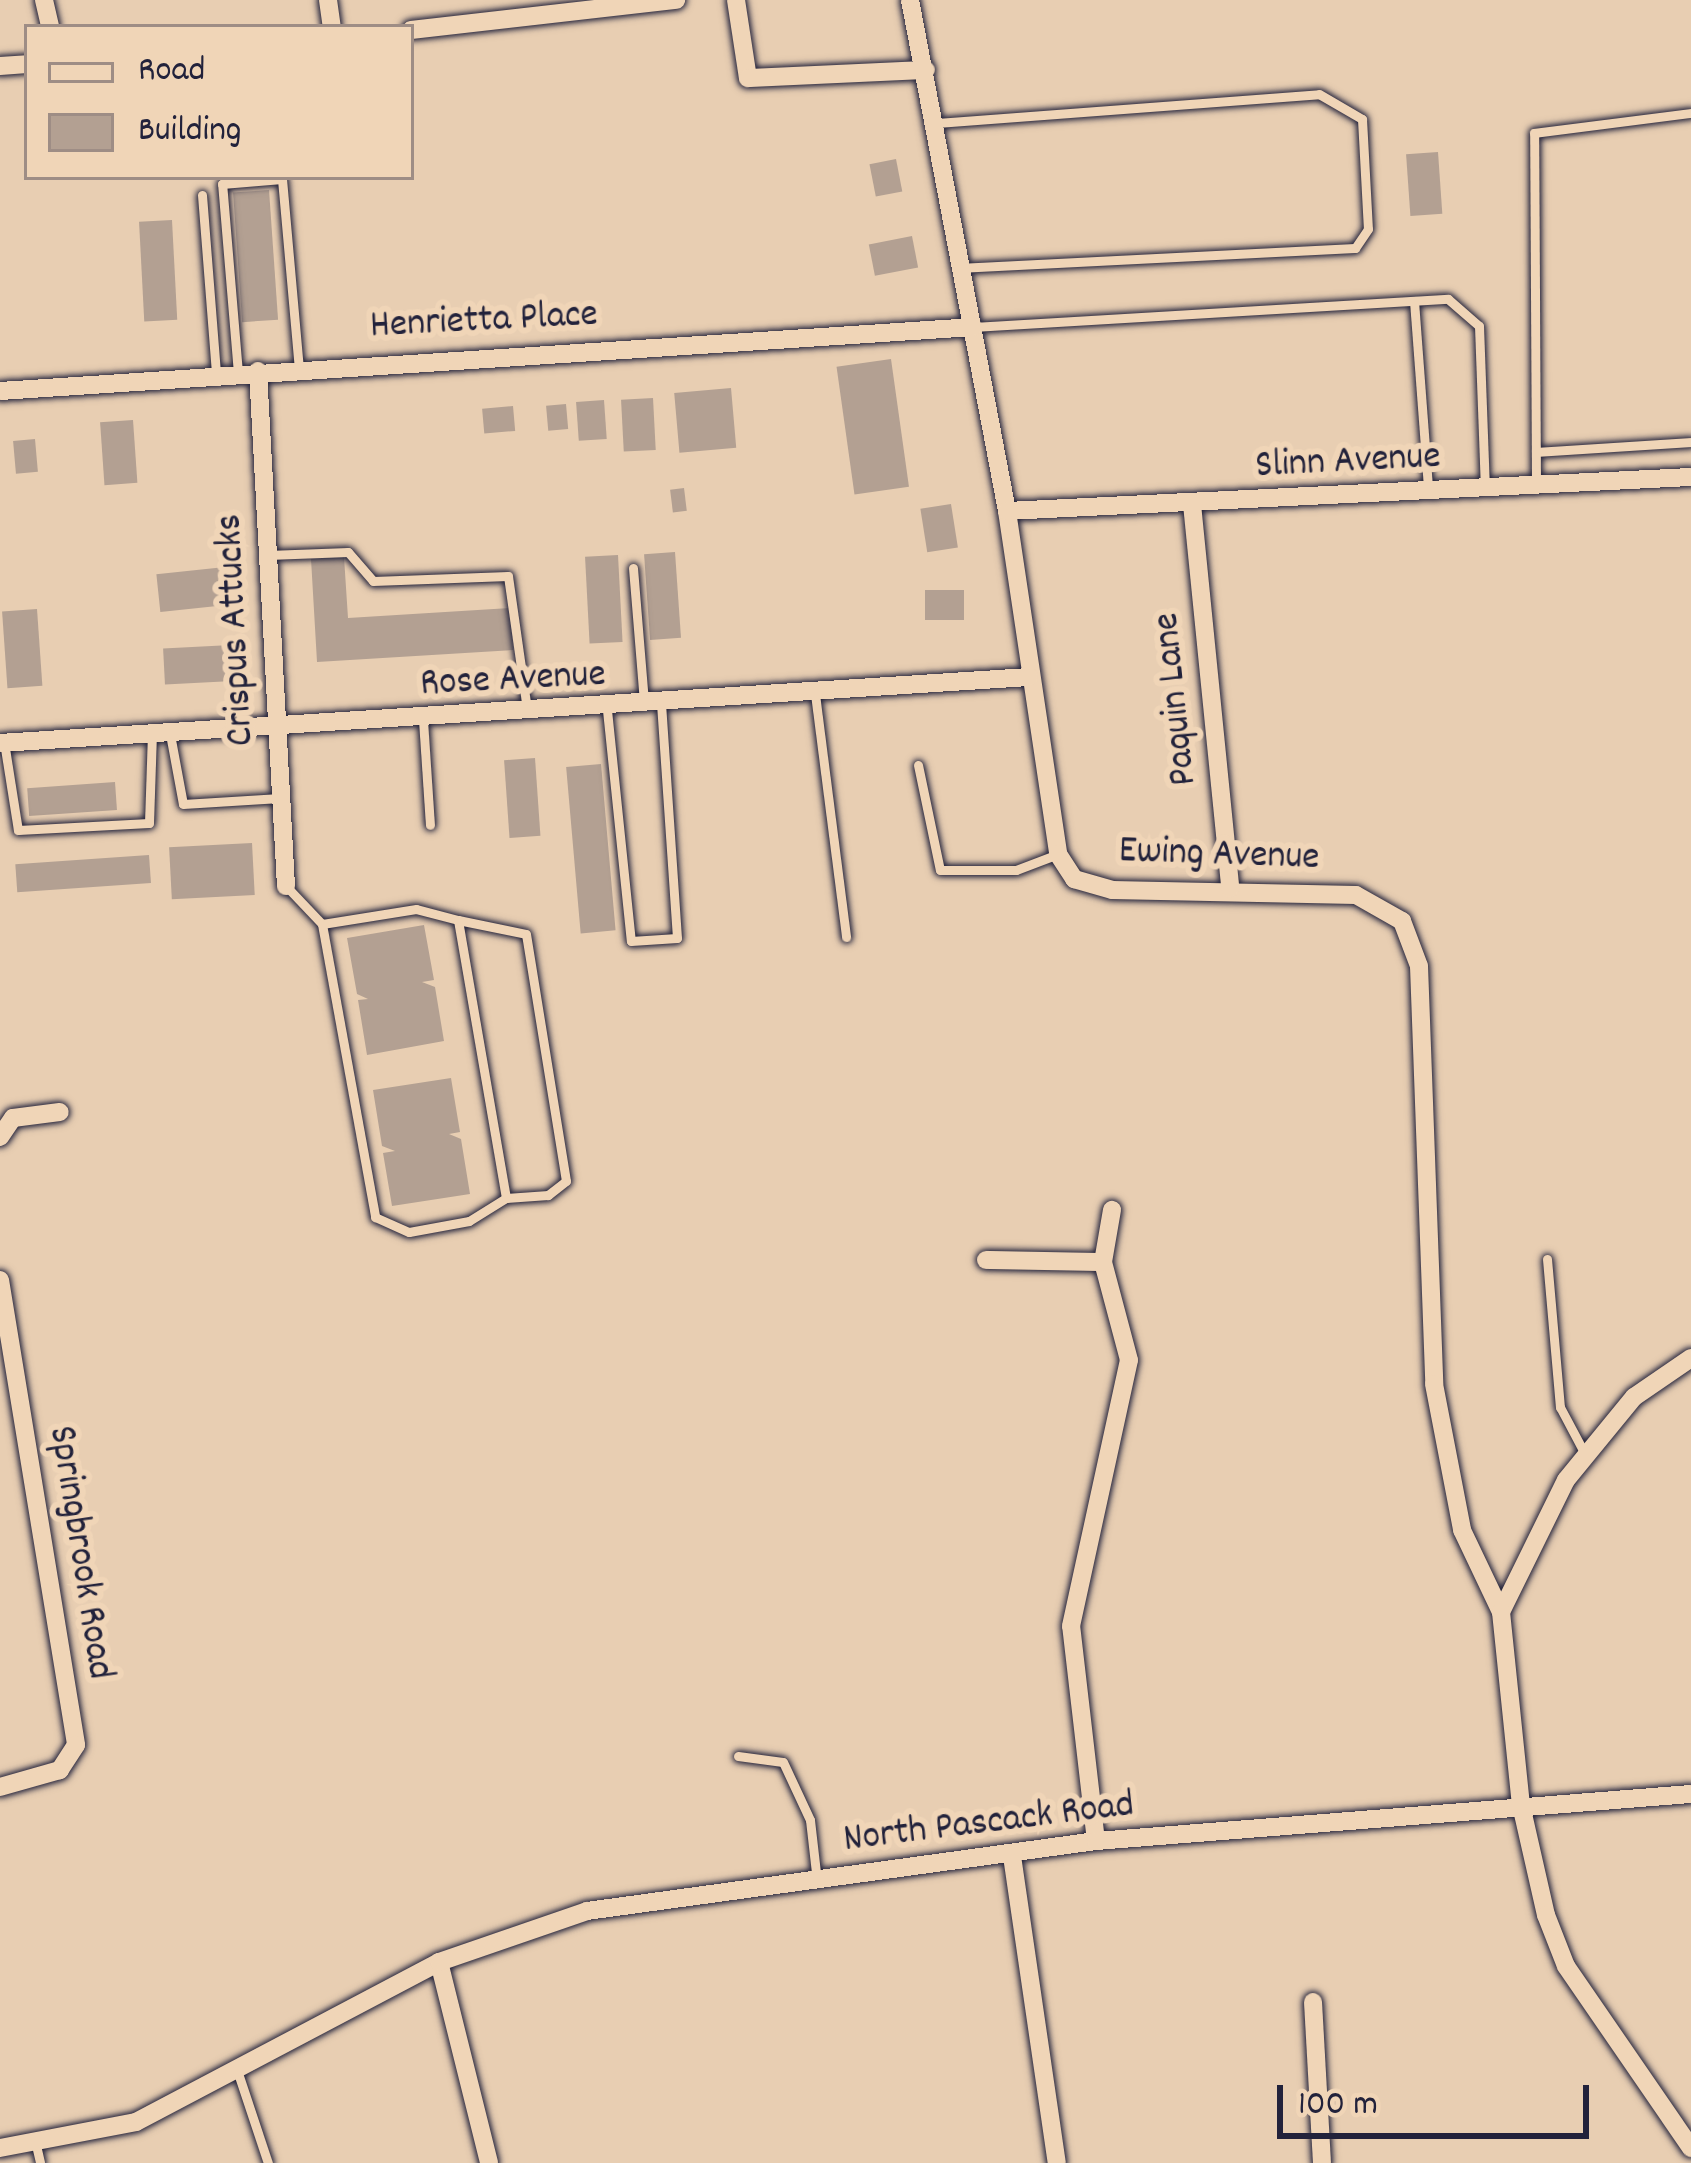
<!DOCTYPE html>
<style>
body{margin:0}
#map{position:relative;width:1691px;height:2163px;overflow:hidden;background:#e8ceb2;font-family:Dekko,sans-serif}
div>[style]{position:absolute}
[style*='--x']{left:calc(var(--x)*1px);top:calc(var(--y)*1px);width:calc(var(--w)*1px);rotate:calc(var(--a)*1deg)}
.building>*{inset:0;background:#b3a092;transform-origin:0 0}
.roads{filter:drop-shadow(0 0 3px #22223b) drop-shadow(0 0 3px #22223b)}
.service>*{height:9px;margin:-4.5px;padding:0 4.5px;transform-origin:4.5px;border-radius:4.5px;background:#f0d5b7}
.minor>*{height:18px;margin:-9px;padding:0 9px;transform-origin:9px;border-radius:9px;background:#f0d5b7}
span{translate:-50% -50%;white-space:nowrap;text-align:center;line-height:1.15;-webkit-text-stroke:12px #f0d5b7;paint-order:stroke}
.street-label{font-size:39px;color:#22223b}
.legend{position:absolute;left:24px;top:24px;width:390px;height:156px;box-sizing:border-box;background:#f0d5b7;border:3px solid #9e8d85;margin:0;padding:15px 21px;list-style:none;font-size:36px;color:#22223b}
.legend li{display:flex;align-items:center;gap:24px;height:60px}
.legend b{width:60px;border:3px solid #9e8d85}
.scale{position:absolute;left:1277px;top:2085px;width:312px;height:54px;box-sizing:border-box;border:6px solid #22223b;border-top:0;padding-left:15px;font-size:36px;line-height:42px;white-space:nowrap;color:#22223b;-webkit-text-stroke:9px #f0d5b7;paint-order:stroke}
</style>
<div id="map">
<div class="building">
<i style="left:1438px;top:152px;width:62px;height:32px;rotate:86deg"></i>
<i style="left:896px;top:159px;width:33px;height:27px;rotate:79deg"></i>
<i style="left:269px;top:190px;width:130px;height:36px;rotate:86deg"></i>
<i style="left:172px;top:220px;width:100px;height:33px;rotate:87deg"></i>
<i style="left:912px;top:236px;width:32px;height:44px;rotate:79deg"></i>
<i style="left:891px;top:359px;width:129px;height:55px;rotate:82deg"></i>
<i style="left:731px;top:388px;width:60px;height:57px;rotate:85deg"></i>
<i style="left:653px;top:398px;width:52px;height:32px;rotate:87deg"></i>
<i style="left:604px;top:400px;width:39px;height:28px;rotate:86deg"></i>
<i style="left:566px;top:404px;width:25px;height:20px;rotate:85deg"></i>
<i style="left:513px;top:406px;width:25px;height:31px;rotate:85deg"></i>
<i style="left:133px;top:420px;width:63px;height:33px;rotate:86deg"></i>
<i style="left:35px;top:439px;width:33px;height:22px;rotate:85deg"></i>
<i style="left:684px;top:488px;width:23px;height:14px;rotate:83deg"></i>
<i style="left:951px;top:504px;width:44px;height:31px;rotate:81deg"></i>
<i style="left:675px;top:552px;width:86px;height:31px;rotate:86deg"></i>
<i style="left:618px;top:555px;width:87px;height:33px;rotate:87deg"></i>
<i style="clip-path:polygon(344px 557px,348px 618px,511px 608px,513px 650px,317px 662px,311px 559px)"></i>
<i style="left:225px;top:567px;width:38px;height:69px;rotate:84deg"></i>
<i style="left:964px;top:590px;width:30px;height:39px;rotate:90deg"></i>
<i style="left:37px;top:609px;width:77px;height:35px;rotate:86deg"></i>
<i style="left:231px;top:645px;width:36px;height:68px;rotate:87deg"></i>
<i style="left:535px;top:758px;width:78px;height:31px;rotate:86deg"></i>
<i style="left:601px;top:764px;width:167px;height:35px;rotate:85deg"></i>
<i style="left:115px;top:782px;width:28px;height:88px;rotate:86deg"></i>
<i style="left:252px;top:843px;width:52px;height:83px;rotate:87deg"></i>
<i style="left:149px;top:855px;width:28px;height:134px;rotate:86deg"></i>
<i style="clip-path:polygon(424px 925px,434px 980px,422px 982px,435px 987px,444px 1041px,367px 1055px,358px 1000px,368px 999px,357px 994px,347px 938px)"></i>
<i style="clip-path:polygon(451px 1078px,460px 1132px,449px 1134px,461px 1139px,470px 1194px,392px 1206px,383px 1153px,395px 1151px,382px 1146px,373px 1090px)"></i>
</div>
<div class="roads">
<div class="service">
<i style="--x:937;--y:123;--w:383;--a:-4.3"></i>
<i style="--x:1319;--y:94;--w:50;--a:30.2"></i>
<i style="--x:1362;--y:119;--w:110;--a:86.9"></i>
<i style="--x:1368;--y:229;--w:23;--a:124"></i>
<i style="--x:1355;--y:248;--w:393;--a:177.1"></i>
<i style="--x:202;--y:195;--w:180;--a:85.5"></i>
<i style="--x:1414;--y:301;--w:188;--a:85.7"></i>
<i style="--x:973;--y:327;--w:476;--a:-3.4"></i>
<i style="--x:1448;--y:299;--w:41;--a:41.1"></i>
<i style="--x:1479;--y:326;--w:164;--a:87.9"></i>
<i style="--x:238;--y:373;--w:190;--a:-94.8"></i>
<i style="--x:222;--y:184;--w:60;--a:-4.8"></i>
<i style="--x:282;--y:179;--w:190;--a:84.9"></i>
<i style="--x:1536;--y:452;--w:155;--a:-3.7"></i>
<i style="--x:1536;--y:484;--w:351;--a:-90.3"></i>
<i style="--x:1534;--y:133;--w:158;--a:-7.3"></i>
<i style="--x:268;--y:555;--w:80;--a:-2.1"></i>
<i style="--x:348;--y:552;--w:38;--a:49"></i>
<i style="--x:373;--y:581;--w:135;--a:-2.1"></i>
<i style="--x:508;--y:576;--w:134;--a:81.9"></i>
<i style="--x:633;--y:568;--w:134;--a:85.3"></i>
<i style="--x:815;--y:694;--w:245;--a:82.7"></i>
<i style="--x:607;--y:710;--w:232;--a:84.1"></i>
<i style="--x:631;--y:941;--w:46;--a:-3.7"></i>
<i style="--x:677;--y:938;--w:233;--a:-93.9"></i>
<i style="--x:423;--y:720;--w:105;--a:86.2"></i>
<i style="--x:170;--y:734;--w:71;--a:79.5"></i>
<i style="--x:183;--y:804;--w:97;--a:-3.5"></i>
<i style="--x:4;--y:742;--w:89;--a:81"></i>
<i style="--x:18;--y:830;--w:131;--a:-3.1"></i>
<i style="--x:149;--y:823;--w:89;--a:-88.1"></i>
<i style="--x:918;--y:765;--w:107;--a:78.2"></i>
<i style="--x:940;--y:870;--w:76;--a:0"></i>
<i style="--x:1016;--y:870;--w:45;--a:-20.9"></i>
<i style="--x:286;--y:886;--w:52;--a:46.5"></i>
<i style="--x:322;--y:924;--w:298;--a:79.7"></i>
<i style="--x:375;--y:1217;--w:37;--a:24"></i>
<i style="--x:409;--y:1232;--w:61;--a:-10.4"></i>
<i style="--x:469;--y:1221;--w:44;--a:-31.9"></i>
<i style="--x:506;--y:1198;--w:282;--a:-99.8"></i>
<i style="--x:458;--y:920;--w:43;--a:-165.3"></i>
<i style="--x:416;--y:909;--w:95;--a:170.9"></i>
<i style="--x:458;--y:920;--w:69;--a:11.6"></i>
<i style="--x:526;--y:934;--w:250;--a:80.8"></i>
<i style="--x:566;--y:1181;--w:23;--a:142"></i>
<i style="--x:548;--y:1195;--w:42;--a:175.9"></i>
<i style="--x:1547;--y:1259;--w:149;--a:85"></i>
<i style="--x:1560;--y:1407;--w:55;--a:62"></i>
<i style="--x:738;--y:1756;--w:45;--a:7.6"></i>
<i style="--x:783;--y:1762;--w:64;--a:65"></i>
<i style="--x:810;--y:1820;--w:61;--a:83.5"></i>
<i style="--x:237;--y:2070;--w:98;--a:71.6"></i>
<i style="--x:36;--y:2145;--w:18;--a:77"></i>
</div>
<div class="minor">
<i style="--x:44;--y:0;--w:28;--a:77"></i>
<i style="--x:328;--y:0;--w:27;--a:82"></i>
<i style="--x:736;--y:0;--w:79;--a:81.3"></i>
<i style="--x:748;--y:78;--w:178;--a:-2.6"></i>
<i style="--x:910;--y:0;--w:520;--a:79.25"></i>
<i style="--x:1007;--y:511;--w:347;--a:81.5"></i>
<i style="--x:1058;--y:854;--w:30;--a:57"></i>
<i style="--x:1074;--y:879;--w:40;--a:16"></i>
<i style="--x:1112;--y:890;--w:244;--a:1.2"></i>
<i style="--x:1356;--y:895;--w:53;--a:29.5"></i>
<i style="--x:1402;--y:921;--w:48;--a:69.3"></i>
<i style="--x:1419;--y:966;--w:418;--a:87.9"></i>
<i style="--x:1434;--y:1384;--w:149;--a:79.1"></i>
<i style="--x:1462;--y:1530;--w:91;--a:64.6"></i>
<i style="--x:411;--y:30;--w:267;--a:-6.5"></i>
<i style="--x:0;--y:66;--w:27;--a:-4"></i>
<i style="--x:258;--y:371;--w:516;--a:86.89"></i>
<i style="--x:0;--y:391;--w:975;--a:-3.76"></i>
<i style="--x:1192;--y:504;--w:386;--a:84.3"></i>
<i style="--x:1007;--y:511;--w:685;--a:-2.85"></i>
<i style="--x:0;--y:743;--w:1031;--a:-3.67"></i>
<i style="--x:0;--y:1137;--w:23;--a:-56"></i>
<i style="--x:13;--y:1118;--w:47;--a:-7.3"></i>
<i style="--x:986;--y:1260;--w:117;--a:1"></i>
<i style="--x:0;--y:1280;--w:471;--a:80.7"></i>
<i style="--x:76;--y:1745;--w:30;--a:123"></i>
<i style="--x:60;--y:1770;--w:62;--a:164.2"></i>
<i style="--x:1691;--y:1358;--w:69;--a:145.6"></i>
<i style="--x:1634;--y:1397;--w:107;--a:129.3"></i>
<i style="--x:1566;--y:1480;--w:147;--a:116.2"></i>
<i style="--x:1501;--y:1612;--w:194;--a:84.1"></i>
<i style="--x:1521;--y:1805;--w:113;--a:77.2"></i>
<i style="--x:1546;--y:1915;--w:55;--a:68.6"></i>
<i style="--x:1566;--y:1966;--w:221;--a:55.5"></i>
<i style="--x:1096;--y:1841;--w:216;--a:-96.6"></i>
<i style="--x:1071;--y:1626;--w:272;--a:-77.7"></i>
<i style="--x:1129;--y:1360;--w:101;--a:-104.9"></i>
<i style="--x:1103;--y:1262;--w:53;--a:-80.2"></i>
<i style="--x:1012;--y:1856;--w:310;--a:81.7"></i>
<i style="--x:439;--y:1962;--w:207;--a:76"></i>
<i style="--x:1313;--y:2002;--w:161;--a:86.8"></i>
<i style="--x:0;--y:2148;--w:138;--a:-10.8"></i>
<i style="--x:136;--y:2122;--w:343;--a:-27.8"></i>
<i style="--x:439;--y:1962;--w:157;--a:-19"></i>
<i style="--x:587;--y:1911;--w:514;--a:-7.83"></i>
<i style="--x:1096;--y:1841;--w:597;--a:-4.52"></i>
</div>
</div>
<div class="street-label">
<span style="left:484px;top:323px;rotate:-3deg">Henrietta Place</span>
<span style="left:1348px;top:464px;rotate:-3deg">Slinn Avenue</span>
<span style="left:238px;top:630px;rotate:-93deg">Crispus Attucks</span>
<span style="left:513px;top:682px;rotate:-3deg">Rose Avenue</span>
<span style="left:1178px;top:699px;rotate:-96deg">Paquin Lane</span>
<span style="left:1219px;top:857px;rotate:2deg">Ewing Avenue</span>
<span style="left:78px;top:1553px;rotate:81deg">Springbrook Road</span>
<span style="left:989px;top:1825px;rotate:-7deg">North Pascack Road</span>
</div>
<ul class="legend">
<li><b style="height:15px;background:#f0d5b7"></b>Road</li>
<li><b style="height:33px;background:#b3a092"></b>Building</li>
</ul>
<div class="scale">100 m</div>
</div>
